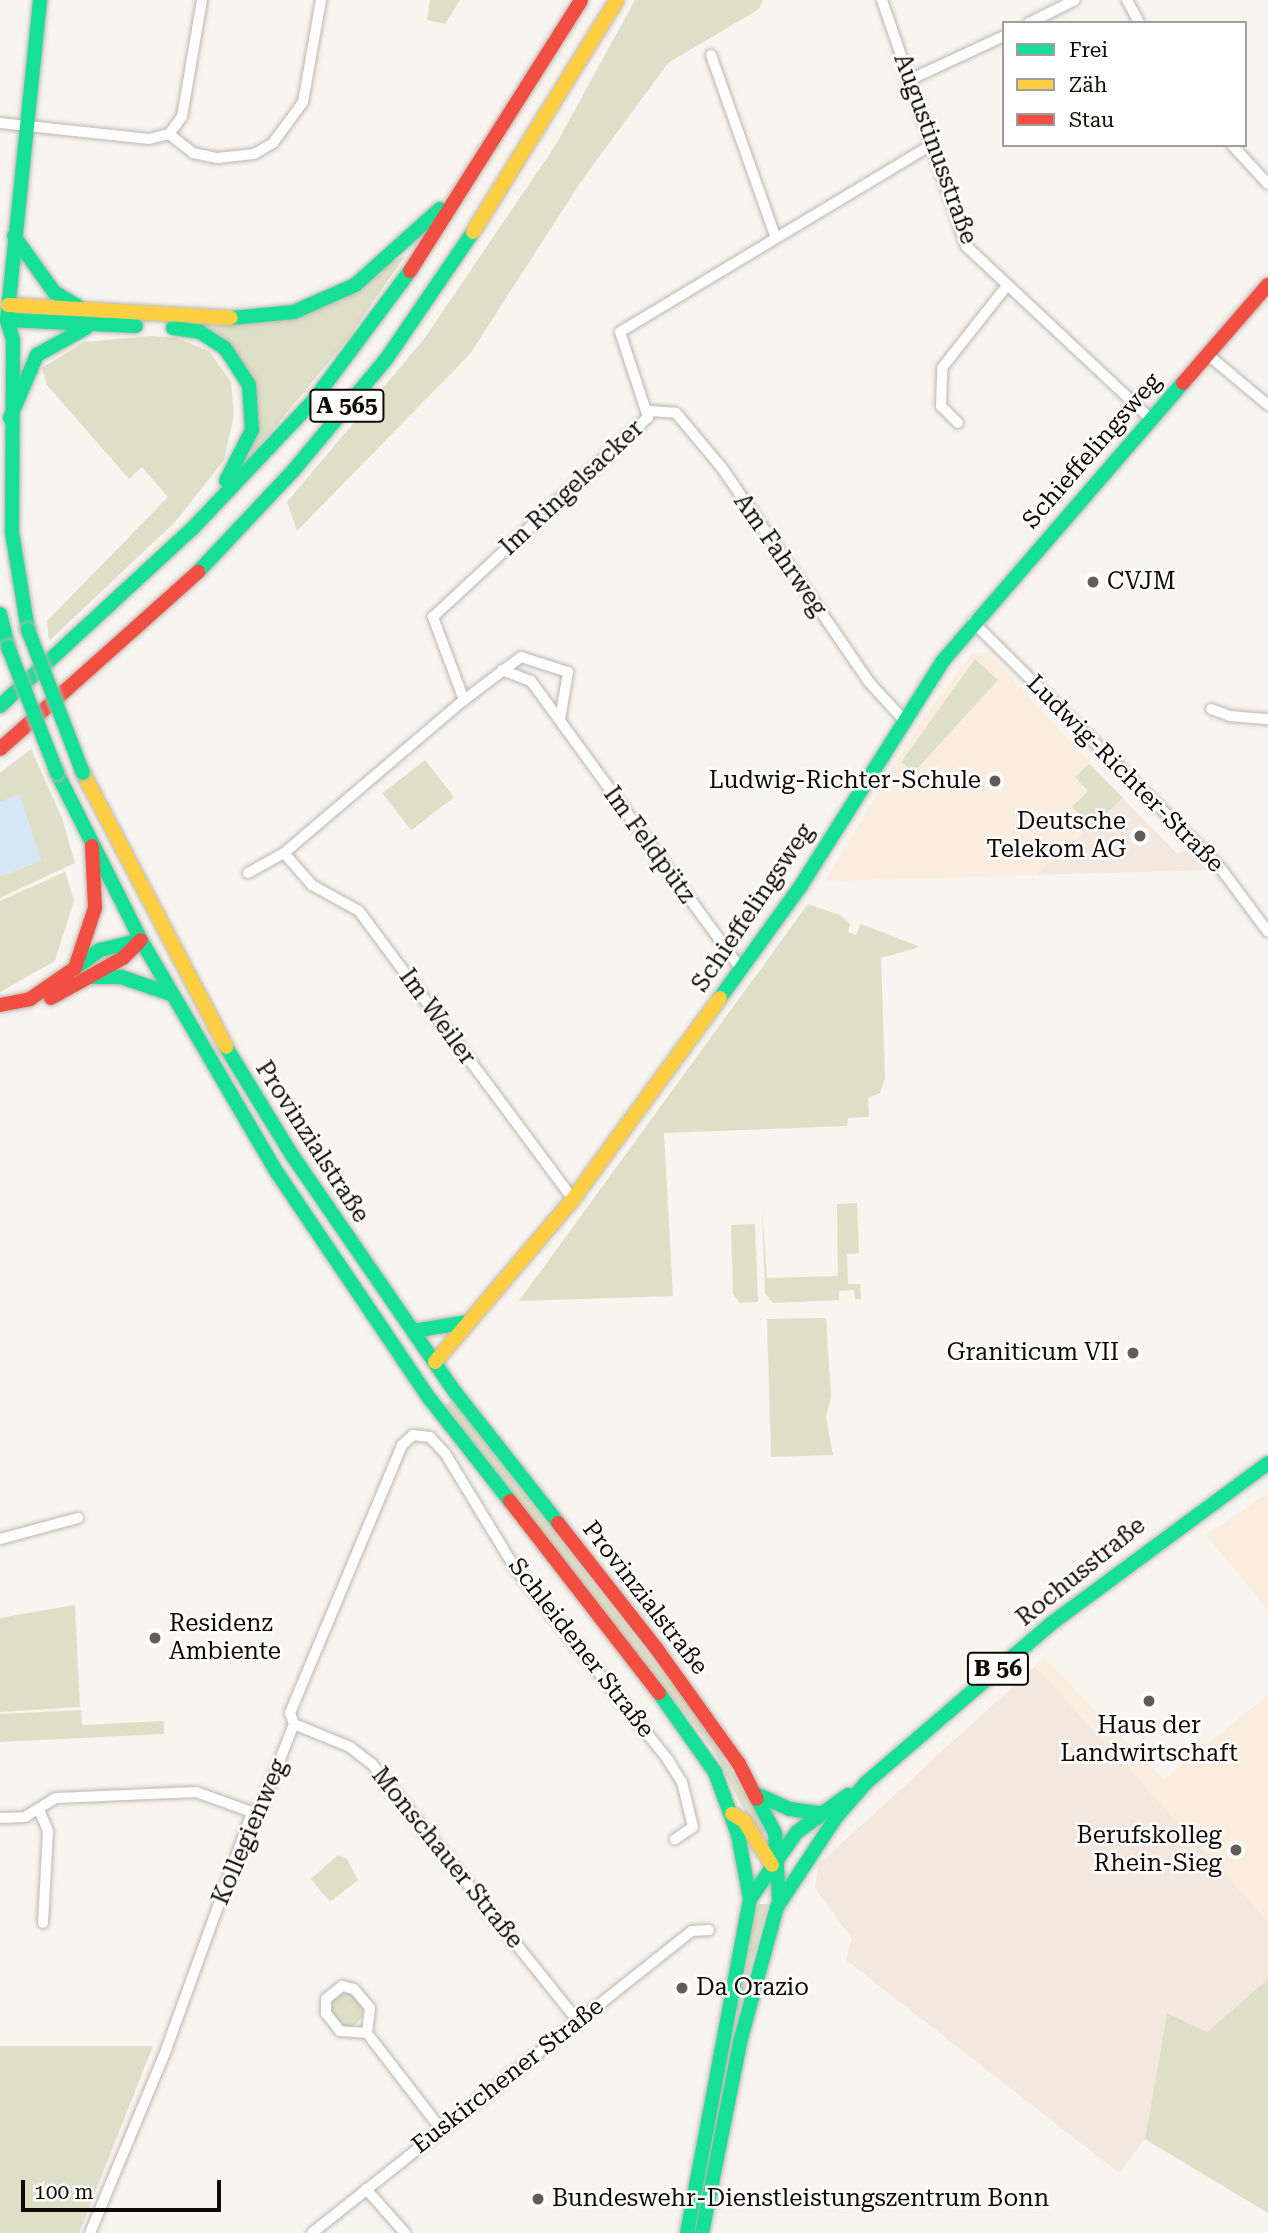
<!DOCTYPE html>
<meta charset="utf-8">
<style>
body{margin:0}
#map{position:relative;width:1268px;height:2233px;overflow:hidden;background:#f8f4ef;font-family:"Roboto Serif",serif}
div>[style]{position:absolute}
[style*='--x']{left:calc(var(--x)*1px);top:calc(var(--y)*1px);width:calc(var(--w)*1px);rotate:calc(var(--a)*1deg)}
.commercial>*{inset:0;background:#f4e8de}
.built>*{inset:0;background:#faedde}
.green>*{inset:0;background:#dde0c6;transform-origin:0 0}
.round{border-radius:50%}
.water>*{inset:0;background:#d4e7f6}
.roads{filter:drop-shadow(0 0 2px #bcb6b0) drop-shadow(0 0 2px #bcb6b0)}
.street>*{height:10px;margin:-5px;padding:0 5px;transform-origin:5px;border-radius:5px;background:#fefdfd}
.fast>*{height:14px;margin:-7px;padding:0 7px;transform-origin:7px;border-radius:7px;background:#16e098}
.slow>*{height:14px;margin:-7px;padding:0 7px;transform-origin:7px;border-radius:7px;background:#ffcf43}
.jam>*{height:14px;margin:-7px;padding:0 7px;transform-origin:7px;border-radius:7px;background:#f24e42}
.bridges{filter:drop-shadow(0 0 2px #bcb6b0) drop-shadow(0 0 2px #bcb6b0)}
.fast-bridge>*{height:14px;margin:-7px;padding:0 7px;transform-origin:7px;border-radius:7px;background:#16e098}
.dots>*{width:19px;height:19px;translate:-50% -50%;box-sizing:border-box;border:4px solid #fff;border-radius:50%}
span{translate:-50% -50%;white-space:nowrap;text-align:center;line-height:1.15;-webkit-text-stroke:5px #fff;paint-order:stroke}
.shield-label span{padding:2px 5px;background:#fff;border:2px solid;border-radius:5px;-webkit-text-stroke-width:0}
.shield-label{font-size:23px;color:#110a04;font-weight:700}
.street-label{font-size:24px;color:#110a04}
.poi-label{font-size:24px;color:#110a04}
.left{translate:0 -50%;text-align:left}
.right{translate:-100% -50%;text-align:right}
.legend{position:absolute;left:1002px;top:21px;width:245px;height:126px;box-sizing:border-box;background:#fff;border:2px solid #a09d9b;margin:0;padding:9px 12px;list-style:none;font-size:21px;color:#110a04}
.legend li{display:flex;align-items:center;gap:14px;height:35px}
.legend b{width:35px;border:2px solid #a09d9b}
.scale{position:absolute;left:21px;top:2180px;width:200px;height:32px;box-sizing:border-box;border:4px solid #110a04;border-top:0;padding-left:9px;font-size:21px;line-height:24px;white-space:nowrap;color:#110a04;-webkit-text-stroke:5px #fff;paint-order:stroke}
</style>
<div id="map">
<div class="commercial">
<i style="clip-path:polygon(1123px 798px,1177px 854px,1189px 849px,1207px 870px,1035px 875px)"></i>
<i style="clip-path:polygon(1035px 1666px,1268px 1921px,1268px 1979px,1207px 2032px,1167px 2013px,1145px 2139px,1119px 2173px,846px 1960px,852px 1939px,815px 1888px,818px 1865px)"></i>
</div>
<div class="built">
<i style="clip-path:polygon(972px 653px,988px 653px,1123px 798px,1035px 875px,825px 881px,917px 727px)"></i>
<i style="clip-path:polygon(1268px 1493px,1268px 1610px,1206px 1535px)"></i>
<i style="clip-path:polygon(1044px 1658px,1164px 1779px,1268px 1695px,1268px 1921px,1035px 1666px)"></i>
</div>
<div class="green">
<i style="clip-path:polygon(430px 0,460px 0,445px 24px,427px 20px)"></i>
<i style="clip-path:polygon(635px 0,763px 0,759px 9px,668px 63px,580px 183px,470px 354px,297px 531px,287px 502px,424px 339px,555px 146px)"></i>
<i style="clip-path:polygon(405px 256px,346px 341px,251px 456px,257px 398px,195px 325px,242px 325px)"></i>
<i style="clip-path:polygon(151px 336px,177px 338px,209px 351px,231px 382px,234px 415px,224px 460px,176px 521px,49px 641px,47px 621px,168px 497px,142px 467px,129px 479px,47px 385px,42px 368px,84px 342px)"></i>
<i style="clip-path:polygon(975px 659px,998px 680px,914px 772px,901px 762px)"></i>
<i style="clip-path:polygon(31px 749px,62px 818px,75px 863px,0 898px,0 876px,41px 861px,19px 794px,0 803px,0 773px)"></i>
<i style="left:425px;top:760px;width:47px;height:54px;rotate:52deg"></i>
<i style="clip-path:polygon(1089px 764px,1123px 798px,1091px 827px,1072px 807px,1088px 791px,1075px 777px)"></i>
<i style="clip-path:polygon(65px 872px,74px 900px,55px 961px,0 992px,0 901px)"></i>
<i style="clip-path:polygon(808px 904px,840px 915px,850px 924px,848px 932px,856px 935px,861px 924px,920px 947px,881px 958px,885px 1078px,880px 1093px,868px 1098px,869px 1117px,848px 1118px,847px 1126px,664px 1133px,673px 1296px,519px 1301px)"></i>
<i style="clip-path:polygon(857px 1203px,859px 1253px,847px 1254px,848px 1284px,860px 1284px,861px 1299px,855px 1299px,854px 1290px,839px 1291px,839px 1300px,773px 1303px,765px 1293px,762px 1207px,767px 1278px,838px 1276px,837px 1204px)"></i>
<i style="clip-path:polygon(755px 1224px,758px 1302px,740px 1303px,733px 1294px,731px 1225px)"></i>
<i style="clip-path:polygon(826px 1318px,831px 1396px,826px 1417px,833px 1455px,771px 1457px,767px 1319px)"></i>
<i style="clip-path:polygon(452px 1400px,704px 1726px,760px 1817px,766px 1831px,759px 1840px,714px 1751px,445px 1405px)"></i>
<i style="clip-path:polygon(75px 1605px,80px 1707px,0 1712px,0 1618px)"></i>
<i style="clip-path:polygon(81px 1710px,82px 1725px,164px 1721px,164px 1734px,0 1742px,0 1714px)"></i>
<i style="clip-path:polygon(338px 1855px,347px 1859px,358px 1880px,330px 1902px,311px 1879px)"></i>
<i style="clip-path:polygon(758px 1904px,768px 1904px,736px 2020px,752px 1931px)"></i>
<i style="clip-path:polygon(1268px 1979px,1268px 2213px,1145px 2139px,1167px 2013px,1207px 2032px)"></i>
<i class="round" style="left:329px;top:1993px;width:34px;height:34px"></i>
<i style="clip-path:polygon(0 2046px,153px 2046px,79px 2233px,0 2233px)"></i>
</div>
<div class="water">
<i style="clip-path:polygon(19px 794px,41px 861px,0 876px,0 803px)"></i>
</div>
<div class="roads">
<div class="street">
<i style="--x:882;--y:0;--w:260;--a:71.1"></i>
<i style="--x:966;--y:246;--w:253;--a:43.1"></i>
<i style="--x:1127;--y:0;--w:26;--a:62"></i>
<i style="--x:1029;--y:23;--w:51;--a:-26.6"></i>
<i style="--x:711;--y:55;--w:192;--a:70.5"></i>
<i style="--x:907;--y:81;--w:107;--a:-24.9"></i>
<i style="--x:0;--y:123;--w:150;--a:6.1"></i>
<i style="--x:149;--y:139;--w:21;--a:-14"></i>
<i style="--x:169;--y:134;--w:21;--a:-53"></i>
<i style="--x:182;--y:117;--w:119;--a:-80.3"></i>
<i style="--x:169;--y:134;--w:31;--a:38"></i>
<i style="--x:193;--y:153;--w:25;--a:12"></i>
<i style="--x:217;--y:158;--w:37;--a:-6"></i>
<i style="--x:254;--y:154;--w:22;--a:-30"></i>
<i style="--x:273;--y:143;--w:51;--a:-53.8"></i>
<i style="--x:303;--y:102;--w:104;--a:-80"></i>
<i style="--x:1232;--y:145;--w:53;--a:47.3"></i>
<i style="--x:1207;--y:354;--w:80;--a:39.9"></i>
<i style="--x:650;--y:411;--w:26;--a:4"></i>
<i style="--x:676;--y:413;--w:72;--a:50.1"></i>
<i style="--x:722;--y:468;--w:260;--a:55.5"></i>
<i style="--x:869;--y:682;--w:49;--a:47.5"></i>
<i style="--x:958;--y:423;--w:24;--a:-135"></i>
<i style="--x:941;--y:406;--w:38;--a:-88"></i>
<i style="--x:942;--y:368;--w:103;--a:-51.7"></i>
<i style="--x:973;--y:622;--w:346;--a:44.8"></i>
<i style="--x:1219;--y:866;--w:82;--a:53.4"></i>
<i style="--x:502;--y:670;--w:31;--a:21"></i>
<i style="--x:531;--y:681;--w:356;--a:53.9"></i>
<i style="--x:464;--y:700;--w:71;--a:-37"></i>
<i style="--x:521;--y:657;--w:49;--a:17.7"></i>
<i style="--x:568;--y:672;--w:49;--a:99.5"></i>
<i style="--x:1211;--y:709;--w:20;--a:20"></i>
<i style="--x:1230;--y:716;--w:38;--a:5"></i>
<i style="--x:284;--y:853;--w:43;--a:48.8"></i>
<i style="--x:312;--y:885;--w:54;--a:29"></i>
<i style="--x:359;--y:911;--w:359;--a:53.4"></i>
<i style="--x:248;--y:873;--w:41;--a:-29.1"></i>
<i style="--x:284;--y:853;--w:236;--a:-40.4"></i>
<i style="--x:464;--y:700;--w:89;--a:-110.5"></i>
<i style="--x:433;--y:617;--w:294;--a:-42.9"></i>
<i style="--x:648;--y:417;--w:89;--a:-108.2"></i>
<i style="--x:620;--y:332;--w:359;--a:-31"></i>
<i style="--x:0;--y:1539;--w:81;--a:-15.1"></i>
<i style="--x:294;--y:1724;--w:61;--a:22.3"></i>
<i style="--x:350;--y:1747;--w:28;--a:38"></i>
<i style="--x:372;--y:1764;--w:329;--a:51.3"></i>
<i style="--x:40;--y:1812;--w:21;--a:67"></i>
<i style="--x:48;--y:1831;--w:92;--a:93.1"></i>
<i style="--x:0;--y:1818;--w:25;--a:-2"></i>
<i style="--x:25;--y:1817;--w:36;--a:-32"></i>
<i style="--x:56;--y:1798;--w:140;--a:-2.5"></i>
<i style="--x:196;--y:1792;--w:59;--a:19.7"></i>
<i style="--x:342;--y:1986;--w:12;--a:14"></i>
<i style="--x:354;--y:1989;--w:25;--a:50"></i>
<i style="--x:370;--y:2008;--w:25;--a:97"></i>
<i style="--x:367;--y:2033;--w:27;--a:-176"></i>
<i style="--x:340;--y:2031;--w:23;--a:-128"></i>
<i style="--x:326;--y:2013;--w:14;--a:-90"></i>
<i style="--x:326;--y:1999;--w:21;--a:-39"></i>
<i style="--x:367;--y:2033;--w:121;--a:52.4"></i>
<i style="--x:366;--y:2189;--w:59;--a:48.4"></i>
<i style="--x:90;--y:2233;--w:198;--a:-67.4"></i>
<i style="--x:166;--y:2050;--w:253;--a:-70.1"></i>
<i style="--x:252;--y:1812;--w:10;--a:-24"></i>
<i style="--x:261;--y:1808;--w:90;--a:-68.6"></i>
<i style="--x:294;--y:1724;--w:12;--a:-110"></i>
<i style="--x:290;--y:1713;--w:290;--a:-67.3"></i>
<i style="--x:402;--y:1445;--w:15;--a:-42"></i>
<i style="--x:413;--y:1435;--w:17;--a:7"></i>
<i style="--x:430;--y:1437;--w:22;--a:47"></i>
<i style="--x:445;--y:1453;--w:135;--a:58.7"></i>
<i style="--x:515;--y:1568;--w:246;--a:51.4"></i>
<i style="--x:668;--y:1760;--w:26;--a:58"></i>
<i style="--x:682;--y:1782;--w:46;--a:76.3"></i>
<i style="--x:693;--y:1827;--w:22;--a:146"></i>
<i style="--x:312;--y:2233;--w:485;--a:-38.5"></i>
<i style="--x:692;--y:1931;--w:17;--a:-3"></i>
</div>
<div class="fast">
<i style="--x:14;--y:236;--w:69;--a:54.5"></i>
<i style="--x:54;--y:292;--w:29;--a:31"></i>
<i style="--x:231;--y:318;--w:63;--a:-5.4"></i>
<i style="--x:294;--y:312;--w:67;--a:-23.9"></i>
<i style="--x:355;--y:285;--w:114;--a:-41.8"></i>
<i style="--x:7;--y:320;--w:129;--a:2.7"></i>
<i style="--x:173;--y:328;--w:27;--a:8"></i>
<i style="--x:200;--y:332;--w:30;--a:33"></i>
<i style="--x:225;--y:348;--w:44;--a:57"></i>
<i style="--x:249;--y:385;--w:45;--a:86.2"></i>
<i style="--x:252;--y:430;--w:57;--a:117"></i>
<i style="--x:10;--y:418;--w:69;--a:-66.8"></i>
<i style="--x:37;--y:355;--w:56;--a:-28.9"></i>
<i style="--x:198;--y:572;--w:139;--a:-46.8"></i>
<i style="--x:293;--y:471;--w:147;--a:-50.2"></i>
<i style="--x:387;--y:358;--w:153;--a:-55.7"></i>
<i style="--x:0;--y:614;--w:34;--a:76"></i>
<i style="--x:28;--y:630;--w:99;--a:-99.3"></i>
<i style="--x:12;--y:532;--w:192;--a:-89.7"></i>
<i style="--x:13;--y:340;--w:21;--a:-107"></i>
<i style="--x:7;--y:320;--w:322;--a:-84.1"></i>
<i style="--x:0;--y:706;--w:263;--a:-42.7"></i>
<i style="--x:193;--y:528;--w:175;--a:-46.6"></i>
<i style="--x:313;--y:401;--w:162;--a:-53.3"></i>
<i style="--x:57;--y:773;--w:187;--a:63.3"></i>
<i style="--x:141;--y:940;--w:271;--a:59.7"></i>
<i style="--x:278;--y:1174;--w:272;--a:56"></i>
<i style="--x:430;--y:1399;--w:130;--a:51.9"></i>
<i style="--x:75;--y:968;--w:31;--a:-36"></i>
<i style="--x:100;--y:950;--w:42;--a:-13.7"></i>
<i style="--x:93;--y:977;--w:28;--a:0"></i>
<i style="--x:121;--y:977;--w:53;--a:18.8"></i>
<i style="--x:720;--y:998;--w:137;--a:-54.2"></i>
<i style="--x:800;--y:887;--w:266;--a:-57.7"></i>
<i style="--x:942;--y:662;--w:369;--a:-49.2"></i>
<i style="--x:226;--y:1047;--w:127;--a:58.6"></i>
<i style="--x:292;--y:1155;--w:288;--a:55.5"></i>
<i style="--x:455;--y:1392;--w:167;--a:51.8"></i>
<i style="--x:413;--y:1331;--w:56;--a:-9.3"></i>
<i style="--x:659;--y:1693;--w:97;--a:54.7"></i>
<i style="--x:715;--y:1772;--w:67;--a:69.9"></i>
<i style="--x:738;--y:1835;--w:65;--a:79.4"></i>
<i style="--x:756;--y:1794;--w:37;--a:24"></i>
<i style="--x:790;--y:1809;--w:30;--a:8"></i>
<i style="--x:757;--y:1799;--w:38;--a:62"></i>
<i style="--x:775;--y:1833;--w:68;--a:86.6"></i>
<i style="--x:687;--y:2233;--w:340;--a:-79.3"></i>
<i style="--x:750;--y:1899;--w:82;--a:-55"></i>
<i style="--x:797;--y:1832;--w:63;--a:-36"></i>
<i style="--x:702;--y:2233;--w:195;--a:-78.7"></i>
<i style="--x:740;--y:2042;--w:140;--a:-74.7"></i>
<i style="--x:777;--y:1907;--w:109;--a:-56.6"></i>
<i style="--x:837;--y:1816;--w:45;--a:-48.6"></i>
<i style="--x:867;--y:1782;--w:244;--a:-40.7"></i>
<i style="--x:1052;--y:1623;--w:269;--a:-36.5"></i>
</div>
<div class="slow">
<i style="--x:473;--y:232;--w:273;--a:-58.2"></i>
<i style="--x:8;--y:305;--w:223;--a:3.3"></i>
<i style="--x:83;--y:773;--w:309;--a:62.4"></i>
<i style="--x:435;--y:1362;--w:214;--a:-49.7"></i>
<i style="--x:573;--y:1199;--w:249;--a:-53.8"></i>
<i style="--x:732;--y:1814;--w:14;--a:30"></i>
<i style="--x:744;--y:1821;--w:52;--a:57.5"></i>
</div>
<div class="jam">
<i style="--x:410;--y:271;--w:320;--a:-57.7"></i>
<i style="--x:1183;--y:383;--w:130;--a:-49.1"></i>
<i style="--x:0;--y:749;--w:266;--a:-41.8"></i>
<i style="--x:51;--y:998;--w:82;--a:-29.1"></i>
<i style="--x:123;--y:958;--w:25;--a:-45"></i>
<i style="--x:0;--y:1005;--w:31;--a:-11"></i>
<i style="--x:30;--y:999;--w:55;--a:-34.6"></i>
<i style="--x:75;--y:968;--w:63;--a:-71.6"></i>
<i style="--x:95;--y:908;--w:62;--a:-92.8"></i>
<i style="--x:510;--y:1501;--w:243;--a:52.2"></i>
<i style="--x:558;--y:1523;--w:159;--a:51.9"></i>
<i style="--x:656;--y:1648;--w:143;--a:54.4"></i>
<i style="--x:739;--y:1764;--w:39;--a:63"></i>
</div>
</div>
<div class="bridges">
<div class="fast-bridge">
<i style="--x:28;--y:630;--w:153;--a:69"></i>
<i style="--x:8;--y:647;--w:135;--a:68.7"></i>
</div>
</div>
<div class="dots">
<i style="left:1093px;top:582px;background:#625c56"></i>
<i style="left:995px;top:781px;background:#625c56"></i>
<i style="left:1140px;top:836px;background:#625c56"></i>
<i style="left:1133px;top:1353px;background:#625c56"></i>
<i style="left:155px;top:1638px;background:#625c56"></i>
<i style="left:1149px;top:1701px;background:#625c56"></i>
<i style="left:1236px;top:1850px;background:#625c56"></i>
<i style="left:682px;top:1988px;background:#625c56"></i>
<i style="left:538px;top:2199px;background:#625c56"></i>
</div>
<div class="shield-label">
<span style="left:347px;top:406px">A 565</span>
<span style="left:998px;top:1669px">B 56</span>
</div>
<div class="street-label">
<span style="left:935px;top:149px;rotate:70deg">Augustinusstraße</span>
<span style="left:1092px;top:451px;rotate:-49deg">Schieffelingsweg</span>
<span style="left:572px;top:488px;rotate:-43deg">Im Ringelsacker</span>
<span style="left:780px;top:555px;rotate:55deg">Am Fahrweg</span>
<span style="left:1125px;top:774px;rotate:45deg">Ludwig-Richter-Straße</span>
<span style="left:649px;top:845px;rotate:54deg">Im Feldpütz</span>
<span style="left:753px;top:908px;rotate:-56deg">Schieffelingsweg</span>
<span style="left:437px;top:1017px;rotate:54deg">Im Weiler</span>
<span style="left:312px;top:1142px;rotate:57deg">Provinzialstraße</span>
<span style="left:1081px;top:1572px;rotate:-39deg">Rochusstraße</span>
<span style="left:645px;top:1598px;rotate:52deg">Provinzialstraße</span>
<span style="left:581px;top:1648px;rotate:52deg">Schleidener Straße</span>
<span style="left:250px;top:1832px;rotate:-67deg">Kollegienweg</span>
<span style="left:447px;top:1858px;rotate:51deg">Monschauer Straße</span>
<span style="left:508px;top:2076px;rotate:-38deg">Euskirchener Straße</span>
</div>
<div class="poi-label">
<span class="left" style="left:1107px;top:582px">CVJM</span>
<span class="right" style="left:981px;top:781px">Ludwig-Richter-Schule</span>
<span class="right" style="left:1126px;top:836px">Deutsche<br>Telekom AG</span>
<span class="right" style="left:1119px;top:1353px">Graniticum VII</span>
<span class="left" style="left:169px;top:1638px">Residenz<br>Ambiente</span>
<span style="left:1149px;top:1740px">Haus der<br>Landwirtschaft</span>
<span class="right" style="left:1222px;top:1850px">Berufskolleg<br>Rhein-Sieg</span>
<span class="left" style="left:696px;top:1988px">Da Orazio</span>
<span class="left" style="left:552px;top:2199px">Bundeswehr-Dienstleistungszentrum Bonn</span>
</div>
<ul class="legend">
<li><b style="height:9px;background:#16e098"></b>Frei</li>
<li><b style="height:9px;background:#ffcf43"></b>Zäh</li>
<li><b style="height:9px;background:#f24e42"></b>Stau</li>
</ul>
<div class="scale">100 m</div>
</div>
